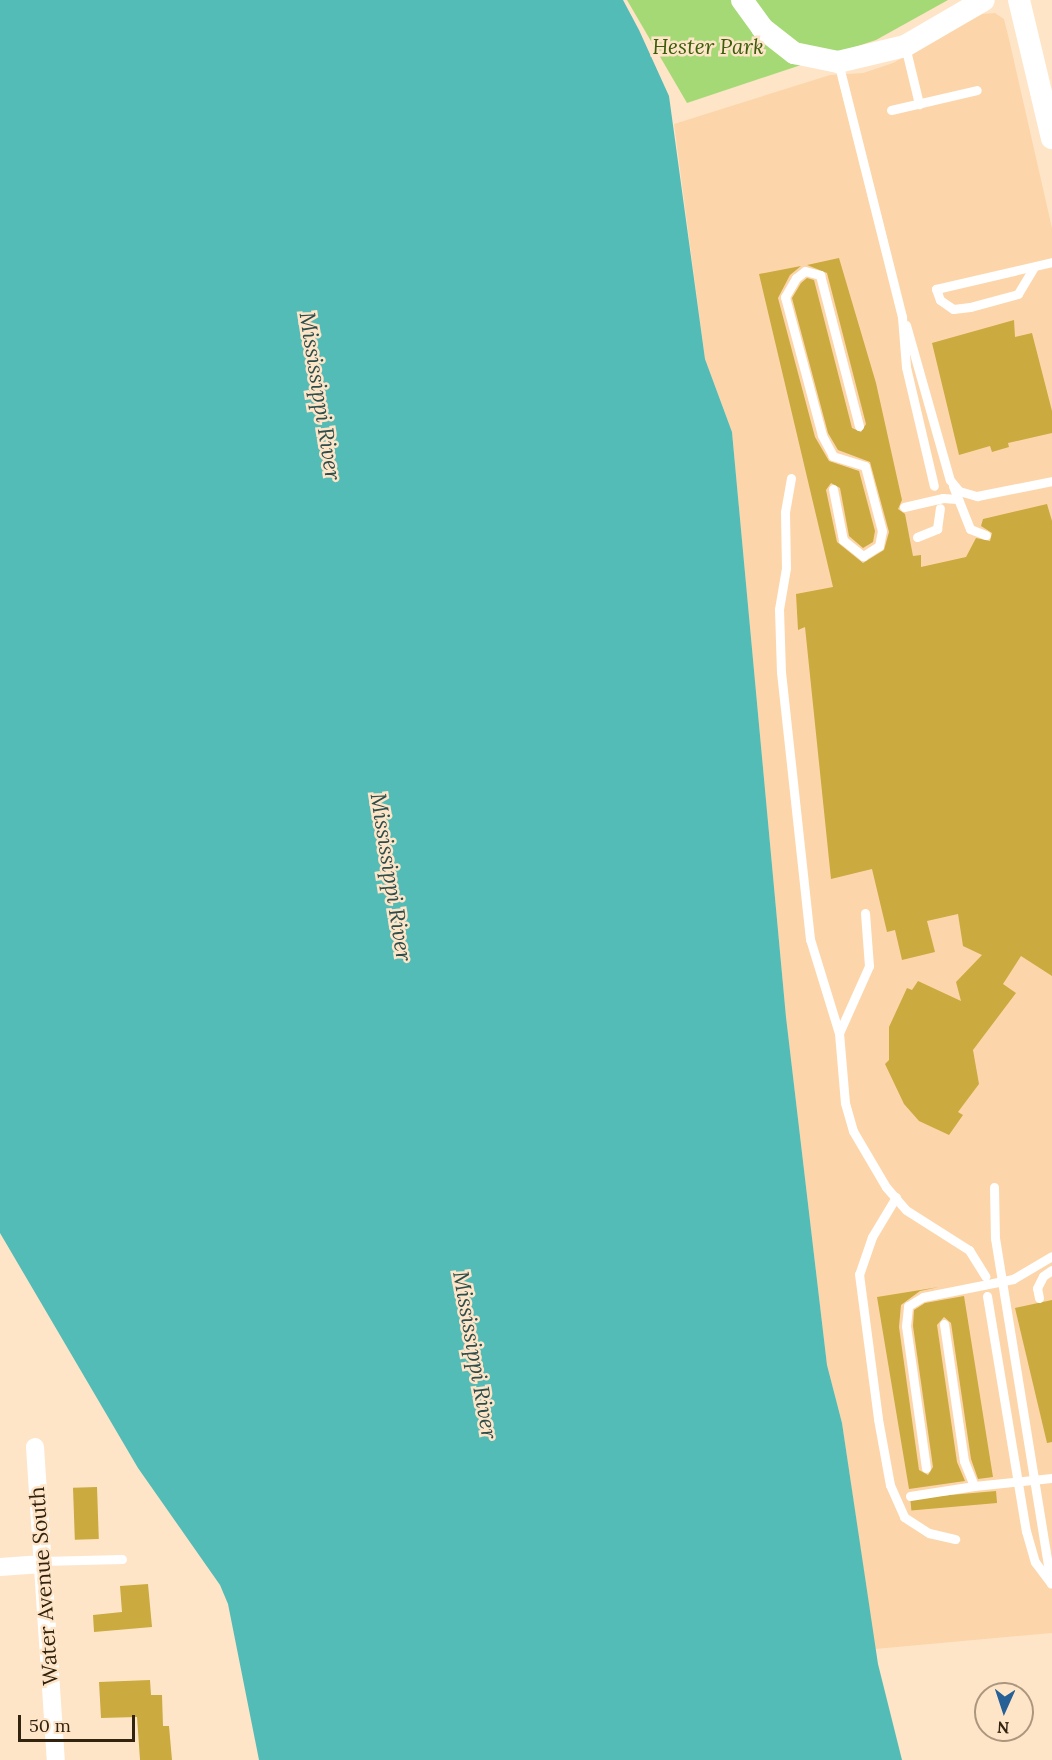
<!DOCTYPE html>
<style>
body{margin:0}
#map{position:relative;width:1052px;height:1760px;overflow:hidden;background:#fee5c8;font-family:Lora,serif}
div>[style]{position:absolute}
[style*='--x']{left:calc(var(--x)*1px);top:calc(var(--y)*1px);width:calc(var(--w)*1px);rotate:calc(var(--a)*1deg)}
.built>*{inset:0;background:#fcd6aa}
.green>*{inset:0;background:#a5d975}
.water>*{inset:0;background:#54bcb7}
.building>*{inset:0;background:#cbaa3f;transform-origin:0 0}
.service>*{height:9px;margin:-4.5px;padding:0 4.5px;transform-origin:4.5px;border-radius:4.5px;background:#fff}
.minor>*{height:18px;margin:-9px;padding:0 9px;transform-origin:9px;border-radius:9px;background:#fff}
.tertiary>*{height:22px;margin:-11px;padding:0 11px;transform-origin:11px;border-radius:11px;background:#fff}
span{translate:-50% -50%;white-space:nowrap;text-align:center;line-height:1.15;-webkit-text-stroke:5px #fee5c8;paint-order:stroke}
.park-label{font-size:21px;color:#395d09;font-style:italic}
.street-label{font-size:21px;color:#32230f}
.water-label{font-size:22px;color:#2c4d4b;font-style:italic}
.north{position:absolute;left:974px;top:1682px;width:60px;height:60px;box-sizing:border-box;background:#fee5c8;border:2px solid #ac977e;border-radius:50%;rotate:183deg;font-size:16px;font-weight:700;line-height:24px;text-align:center;color:#32230f}
.north::after{content:'';display:block;margin:auto;width:21px;height:27px;background:#275f97;clip-path:polygon(50% 0,100% 100%,50% 72%,0 100%)}
.scale{position:absolute;left:18px;top:1715px;width:117px;height:27px;box-sizing:border-box;border:3px solid #32230f;border-top:0;padding-left:8px;font-size:18px;line-height:21px;white-space:nowrap;color:#32230f;-webkit-text-stroke:4px #fee5c8;paint-order:stroke}
</style>
<div id="map">
<div class="built">
<i style="clip-path:polygon(995px 13px,1004px 19px,1009px 39px,1052px 228px,1052px 1633px,875px 1649px,842px 1423px,827px 1365px,786px 1017px,732px 432px,705px 359px,674px 124px,830px 75px,863px 73px,893px 63px,982px 14px)"></i>
</div>
<div class="green">
<i style="clip-path:polygon(627px 0,948px 0,876px 40px,687px 103px)"></i>
</div>
<div class="water">
<i style="clip-path:polygon(0 0,623px 0,639px 30px,669px 96px,705px 359px,732px 432px,786px 1017px,827px 1365px,842px 1423px,878px 1664px,902px 1760px,259px 1760px,228px 1604px,220px 1585px,138px 1468px,0 1233px)"></i>
</div>
<div class="building">
<i style="clip-path:polygon(839px 258px,876px 383px,902px 500px,898px 509px,905px 514px,913px 556px,921px 555px,921px 567px,966px 557px,976px 538px,990px 541px,992px 533px,981px 526px,983px 519px,1047px 504px,1052px 521px,1052px 976px,1021px 956px,1003px 984px,1016px 993px,973px 1050px,979px 1084px,958px 1112px,963px 1115px,949px 1135px,919px 1121px,904px 1104px,885px 1064px,889px 1060px,889px 1027px,907px 988px,912px 990px,918px 981px,961px 1001px,956px 982px,982px 955px,963px 946px,958px 914px,927px 921px,935px 952px,902px 960px,895px 930px,887px 932px,872px 869px,831px 879px,805px 627px,798px 630px,796px 594px,833px 587px,759px 274px,801px 266px,790px 275px,778px 298px,815px 437px,829px 461px,859px 471px,875px 531px,873px 542px,863px 548px,849px 536px,840px 488px,831px 483px,826px 490px,837px 542px,863px 563px,884px 550px,889px 532px,870px 462px,838px 450px,828px 433px,792px 298px,801px 283px,807px 278px,814px 280px,852px 428px,861px 432px,866px 424px,827px 273px,807px 265px)"></i>
<i style="clip-path:polygon(1014px 320px,1015px 337px,1032px 333px,1052px 411px,1052px 433px,1008px 443px,1009px 447px,992px 452px,990px 446px,959px 455px,932px 343px)"></i>
<i style="clip-path:polygon(939px 1287px,920px 1291px,901px 1305px,899px 1327px,919px 1470px,928px 1475px,933px 1467px,913px 1326px,914px 1310px,925px 1303px,964px 1296px,993px 1477px,978px 1479px,971px 1459px,951px 1323px,944px 1317px,937px 1325px,957px 1462px,965px 1481px,909px 1489px,877px 1297px)"></i>
<i style="clip-path:polygon(1052px 1300px,1052px 1442px,1047px 1443px,1015px 1308px)"></i>
<i style="left:97px;top:1487px;width:52px;height:24px;rotate:88deg"></i>
<i style="left:996px;top:1491px;width:12px;height:86px;rotate:85deg"></i>
<i style="clip-path:polygon(148px 1584px,152px 1627px,94px 1632px,93px 1615px,122px 1612px,120px 1586px)"></i>
<i style="clip-path:polygon(150px 1680px,151px 1695px,162px 1695px,163px 1726px,169px 1726px,172px 1760px,140px 1760px,137px 1717px,101px 1718px,99px 1682px)"></i>
</div>
<div class="service">
<i style="--x:905;--y:46;--w:60;--a:76.4"></i>
<i style="--x:838;--y:62;--w:263;--a:75.9"></i>
<i style="--x:902;--y:317;--w:50;--a:85.4"></i>
<i style="--x:906;--y:367;--w:122;--a:76.8"></i>
<i style="--x:891;--y:110;--w:88;--a:-13.1"></i>
<i style="--x:1034;--y:267;--w:31;--a:121"></i>
<i style="--x:1018;--y:294;--w:50;--a:164.8"></i>
<i style="--x:970;--y:307;--w:17;--a:173"></i>
<i style="--x:953;--y:309;--w:16;--a:-145"></i>
<i style="--x:940;--y:300;--w:12;--a:-110"></i>
<i style="--x:936;--y:289;--w:119;--a:-13.1"></i>
<i style="--x:906;--y:325;--w:161;--a:74.2"></i>
<i style="--x:950;--y:480;--w:14;--a:51"></i>
<i style="--x:959;--y:491;--w:19;--a:16"></i>
<i style="--x:977;--y:496;--w:76;--a:-11.3"></i>
<i style="--x:791;--y:478;--w:35;--a:100"></i>
<i style="--x:785;--y:512;--w:56;--a:89"></i>
<i style="--x:786;--y:568;--w:42;--a:99.7"></i>
<i style="--x:779;--y:609;--w:63;--a:88.2"></i>
<i style="--x:781;--y:672;--w:269;--a:83.8"></i>
<i style="--x:810;--y:939;--w:98;--a:72.9"></i>
<i style="--x:953;--y:486;--w:46;--a:68.4"></i>
<i style="--x:970;--y:529;--w:17;--a:21"></i>
<i style="--x:833;--y:489;--w:52;--a:78.9"></i>
<i style="--x:843;--y:540;--w:26;--a:39"></i>
<i style="--x:863;--y:556;--w:19;--a:-32"></i>
<i style="--x:879;--y:546;--w:15;--a:-79"></i>
<i style="--x:882;--y:531;--w:67;--a:-104.7"></i>
<i style="--x:865;--y:466;--w:34;--a:-163"></i>
<i style="--x:833;--y:456;--w:24;--a:-118"></i>
<i style="--x:822;--y:435;--w:143;--a:-105"></i>
<i style="--x:785;--y:297;--w:22;--a:-60"></i>
<i style="--x:796;--y:278;--w:11;--a:-38"></i>
<i style="--x:805;--y:271;--w:16;--a:15"></i>
<i style="--x:820;--y:275;--w:156;--a:75.5"></i>
<i style="--x:904;--y:507;--w:40;--a:-13"></i>
<i style="--x:943;--y:498;--w:14;--a:4"></i>
<i style="--x:917;--y:537;--w:22;--a:-22"></i>
<i style="--x:937;--y:529;--w:21;--a:-82"></i>
<i style="--x:865;--y:913;--w:53;--a:85.7"></i>
<i style="--x:869;--y:966;--w:73;--a:114.1"></i>
<i style="--x:839;--y:1033;--w:70;--a:85.1"></i>
<i style="--x:845;--y:1103;--w:29;--a:74"></i>
<i style="--x:853;--y:1131;--w:65;--a:59.5"></i>
<i style="--x:886;--y:1187;--w:30;--a:49"></i>
<i style="--x:906;--y:1210;--w:75;--a:32.4"></i>
<i style="--x:969;--y:1250;--w:31;--a:58"></i>
<i style="--x:994;--y:1187;--w:51;--a:88.9"></i>
<i style="--x:995;--y:1238;--w:350;--a:80.8"></i>
<i style="--x:896;--y:1197;--w:47;--a:121"></i>
<i style="--x:872;--y:1237;--w:39;--a:109"></i>
<i style="--x:859;--y:1274;--w:146;--a:82.5"></i>
<i style="--x:878;--y:1419;--w:67;--a:79.7"></i>
<i style="--x:890;--y:1485;--w:35;--a:66"></i>
<i style="--x:904;--y:1517;--w:30;--a:33"></i>
<i style="--x:929;--y:1533;--w:27;--a:13"></i>
<i style="--x:987;--y:1296;--w:238;--a:80.6"></i>
<i style="--x:1026;--y:1531;--w:32;--a:74"></i>
<i style="--x:1035;--y:1562;--w:25;--a:53"></i>
<i style="--x:1039;--y:1298;--w:10;--a:-101"></i>
<i style="--x:1037;--y:1288;--w:13;--a:-63"></i>
<i style="--x:1043;--y:1276;--w:11;--a:-34"></i>
<i style="--x:944;--y:1324;--w:138;--a:81.7"></i>
<i style="--x:964;--y:1461;--w:27;--a:68"></i>
<i style="--x:974;--y:1486;--w:78;--a:-5.9"></i>
<i style="--x:926;--y:1468;--w:143;--a:-98"></i>
<i style="--x:906;--y:1326;--w:20;--a:-84"></i>
<i style="--x:908;--y:1306;--w:17;--a:-31"></i>
<i style="--x:923;--y:1297;--w:92;--a:-11.3"></i>
<i style="--x:1013;--y:1279;--w:45;--a:-30.5"></i>
<i style="--x:910;--y:1496;--w:65;--a:-8.9"></i>
<i style="--x:42;--y:1561;--w:80;--a:-1.4"></i>
</div>
<div class="minor">
<i style="--x:35;--y:1447;--w:314;--a:86.2"></i>
<i style="--x:0;--y:1567;--w:42;--a:-4.1"></i>
</div>
<div class="tertiary">
<i style="--x:742;--y:0;--w:34;--a:54"></i>
<i style="--x:762;--y:28;--w:41;--a:38"></i>
<i style="--x:794;--y:53;--w:45;--a:11.6"></i>
<i style="--x:838;--y:62;--w:69;--a:-13.4"></i>
<i style="--x:905;--y:46;--w:91;--a:-30.2"></i>
<i style="--x:1019;--y:0;--w:142;--a:76.6"></i>
</div>
<div class="park-label">
<span style="left:708px;top:47px">Hester Park</span>
</div>
<div class="street-label">
<span style="left:44px;top:1586px;rotate:-94deg">Water Avenue South</span>
</div>
<div class="water-label">
<span style="left:320px;top:396px;rotate:81deg">Mississippi River</span>
<span style="left:391px;top:877px;rotate:81deg">Mississippi River</span>
<span style="left:475px;top:1355px;rotate:80deg">Mississippi River</span>
</div>
<div class="north">N</div>
<div class="scale">50 m</div>
</div>
